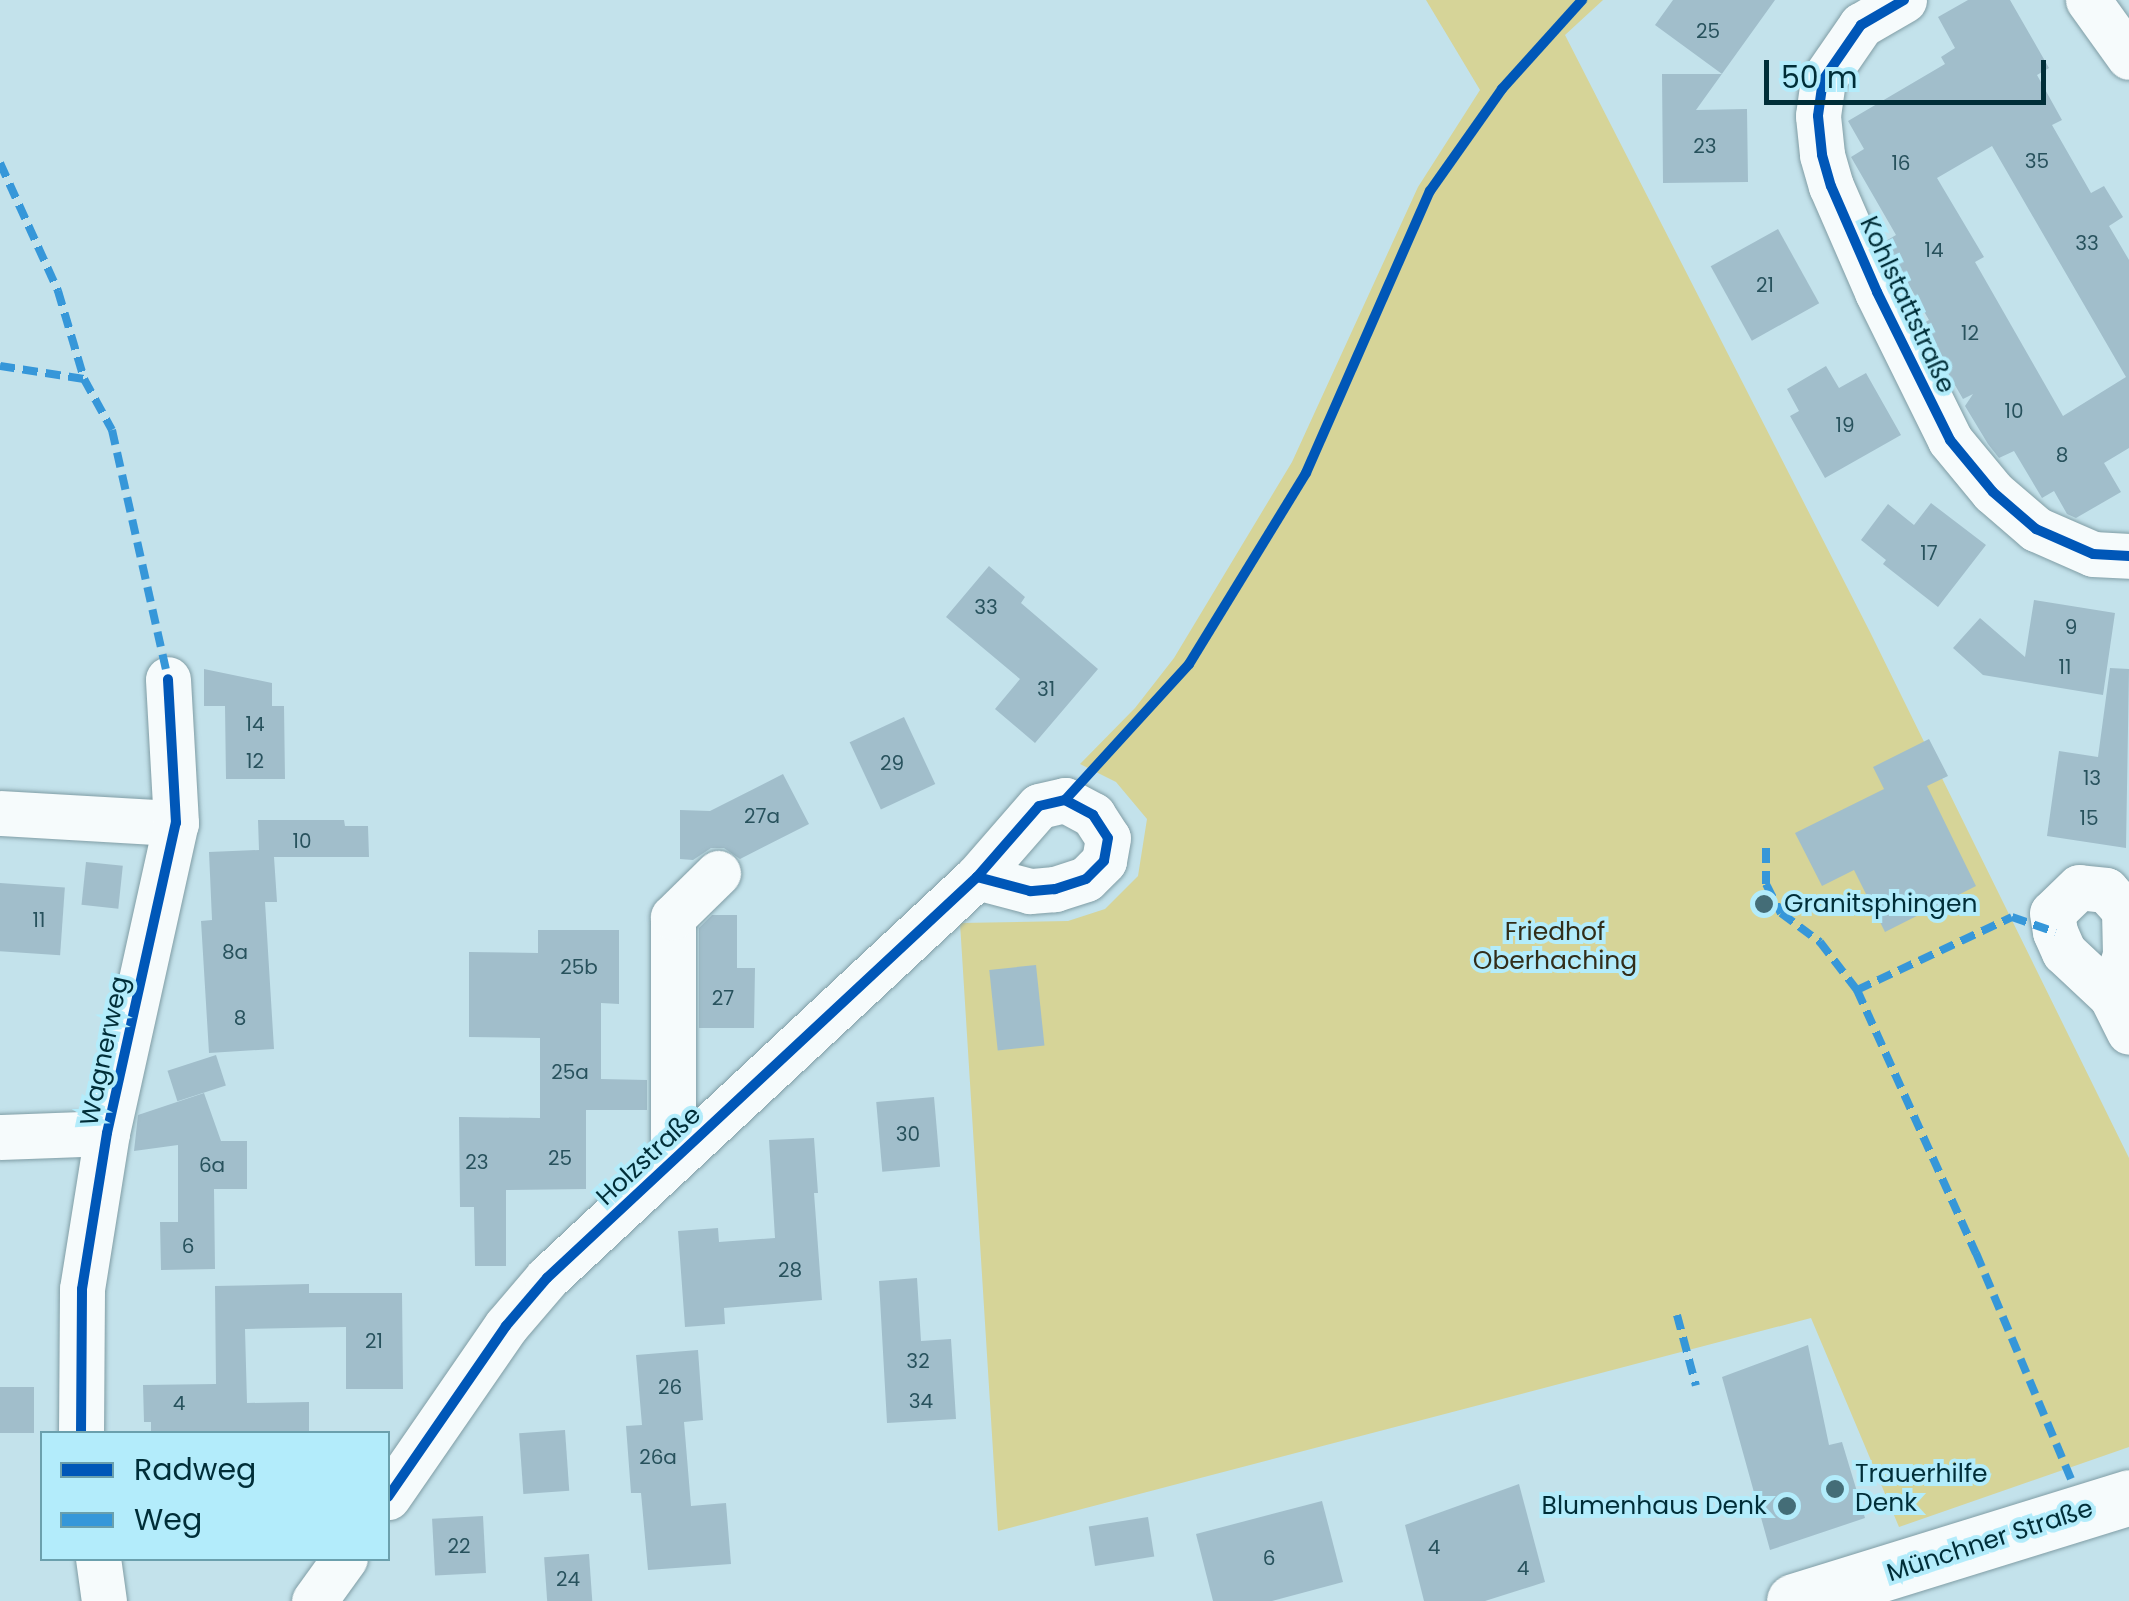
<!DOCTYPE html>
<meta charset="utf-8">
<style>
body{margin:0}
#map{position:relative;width:2129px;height:1601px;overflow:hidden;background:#c3e2eb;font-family:Poppins,sans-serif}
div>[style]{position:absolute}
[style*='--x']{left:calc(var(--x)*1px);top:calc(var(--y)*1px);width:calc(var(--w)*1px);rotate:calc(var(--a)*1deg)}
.green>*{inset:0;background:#d6d498}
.building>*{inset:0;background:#a1becb;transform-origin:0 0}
.roads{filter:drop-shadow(0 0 2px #809da5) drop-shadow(0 0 2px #809da5)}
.minor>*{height:45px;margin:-22.5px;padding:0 22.5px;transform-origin:22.5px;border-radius:22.5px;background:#f6fbfc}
.major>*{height:55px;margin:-27.5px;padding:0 27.5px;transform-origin:27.5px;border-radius:27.5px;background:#f6fbfc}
.quiet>*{height:8px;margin-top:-4px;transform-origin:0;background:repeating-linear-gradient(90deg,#3697d9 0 15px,transparent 0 23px)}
.cycleway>*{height:10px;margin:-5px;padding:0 5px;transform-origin:5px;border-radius:5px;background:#0057b8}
.dots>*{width:28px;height:28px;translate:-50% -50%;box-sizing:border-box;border:5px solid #b3ecfb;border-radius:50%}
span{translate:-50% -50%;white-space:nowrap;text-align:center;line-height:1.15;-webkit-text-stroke:8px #b3ecfb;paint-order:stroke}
.number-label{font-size:20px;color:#28525d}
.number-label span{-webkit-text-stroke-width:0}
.street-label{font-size:25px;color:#002e38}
.poi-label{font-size:25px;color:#002e38}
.left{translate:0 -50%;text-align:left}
.right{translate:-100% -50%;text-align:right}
.park-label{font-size:25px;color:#322d19}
.legend{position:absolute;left:40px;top:1431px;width:350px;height:130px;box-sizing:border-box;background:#b3ecfb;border:2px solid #6ba0ad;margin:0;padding:12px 18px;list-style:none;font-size:30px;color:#002e38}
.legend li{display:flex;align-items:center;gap:20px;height:50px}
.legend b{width:50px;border:2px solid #6ba0ad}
.scale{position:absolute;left:1764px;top:60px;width:282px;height:45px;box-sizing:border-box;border:5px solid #002e38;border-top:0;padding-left:12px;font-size:30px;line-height:35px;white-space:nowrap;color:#002e38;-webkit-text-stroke:8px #b3ecfb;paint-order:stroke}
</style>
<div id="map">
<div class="green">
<i style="clip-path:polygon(1426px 0,1603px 0,1565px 35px,1870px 632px,2129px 1158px,2129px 1447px,1899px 1527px,1811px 1318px,998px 1531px,960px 923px,1068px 921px,1105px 909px,1138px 876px,1147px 819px,1116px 782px,1080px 764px,1135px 708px,1174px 658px,1292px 462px,1418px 187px,1480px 90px)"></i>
</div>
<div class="building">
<i style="clip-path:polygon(1673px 0,1775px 0,1696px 110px,1747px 109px,1748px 182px,1663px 183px,1662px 74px,1722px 74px,1655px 25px)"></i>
<i style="clip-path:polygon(evenodd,1968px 0,2010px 0,2049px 68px,2037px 75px,2062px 120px,2052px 125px,2091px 193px,2104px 186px,2123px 217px,2109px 226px,2129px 260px,2129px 448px,2104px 463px,2121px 492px,2076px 518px,2067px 514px,2054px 491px,2042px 498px,2014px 451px,1999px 458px,1988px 444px,1965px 406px,1973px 394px,1963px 399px,1937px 354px,1922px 324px,1929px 320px,1884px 242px,1896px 235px,1851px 157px,1864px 149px,1848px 121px,1945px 64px,1941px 57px,1955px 48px,1938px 17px,1968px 0,1992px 146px,2126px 377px,2063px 416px,1975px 262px,1984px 257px,1937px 178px,1992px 146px)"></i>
<i style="left:1778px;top:229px;width:85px;height:77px;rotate:61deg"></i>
<i style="clip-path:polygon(1826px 366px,1839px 388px,1866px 373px,1901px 435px,1825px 478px,1790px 416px,1799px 411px,1787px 389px)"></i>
<i style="clip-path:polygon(1931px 503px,1986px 545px,1938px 607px,1883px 564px,1886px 560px,1861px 540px,1888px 504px,1914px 525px)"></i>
<i style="clip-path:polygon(989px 566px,1025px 597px,1021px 603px,1098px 669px,1035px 743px,995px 709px,1020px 679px,946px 617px)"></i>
<i style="clip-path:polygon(2034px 600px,2115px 613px,2103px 695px,1983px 675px,1953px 648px,1980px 618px,2025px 657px)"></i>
<i style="clip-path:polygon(2110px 668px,2129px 669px,2126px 848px,2047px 836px,2059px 751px,2098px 757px)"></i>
<i style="clip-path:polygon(204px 669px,272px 683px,272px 706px,284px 706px,285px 779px,226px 779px,225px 706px,204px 706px)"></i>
<i style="left:904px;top:717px;width:74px;height:60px;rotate:65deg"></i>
<i style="clip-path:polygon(1929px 739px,1948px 776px,1927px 786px,1976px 886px,1885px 932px,1854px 870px,1822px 886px,1795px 833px,1884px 789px,1873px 767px)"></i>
<i style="clip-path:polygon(783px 774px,809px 824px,740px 859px,724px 848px,711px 848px,693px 860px,680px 859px,680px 810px,710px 811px)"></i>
<i style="clip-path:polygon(258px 820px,344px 820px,345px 826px,368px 826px,369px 857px,274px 857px,277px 902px,265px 902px,274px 1049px,209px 1053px,201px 921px,212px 920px,209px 852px,259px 850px)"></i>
<i style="left:86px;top:862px;width:37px;height:43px;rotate:6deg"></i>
<i style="left:0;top:883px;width:65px;height:68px;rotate:4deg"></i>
<i style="clip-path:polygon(712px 915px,737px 915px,737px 968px,755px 968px,754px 1028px,699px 1028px,699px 928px)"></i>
<i style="clip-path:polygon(538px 930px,619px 930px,619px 1004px,601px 1003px,601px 1079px,647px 1080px,647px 1110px,586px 1110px,586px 1189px,506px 1190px,506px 1266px,475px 1266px,474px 1207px,460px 1207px,459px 1117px,540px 1118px,540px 1038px,469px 1037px,469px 952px,538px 953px)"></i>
<i style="left:1036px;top:965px;width:81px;height:47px;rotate:84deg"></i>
<i style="left:216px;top:1055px;width:32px;height:51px;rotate:72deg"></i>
<i style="clip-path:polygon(204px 1093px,221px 1141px,247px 1141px,247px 1189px,214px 1189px,215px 1269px,161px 1270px,160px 1222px,178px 1222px,178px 1145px,134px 1151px,138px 1115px)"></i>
<i style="left:934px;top:1097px;width:70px;height:58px;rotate:85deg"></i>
<i style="clip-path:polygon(814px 1138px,818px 1193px,814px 1193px,822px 1300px,724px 1308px,725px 1324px,685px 1327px,678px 1231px,718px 1228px,719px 1242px,775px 1238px,769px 1140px)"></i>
<i style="clip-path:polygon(917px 1278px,921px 1341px,951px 1339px,956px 1419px,887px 1423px,879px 1281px)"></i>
<i style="clip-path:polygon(309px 1284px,309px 1293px,402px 1293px,403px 1389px,346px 1389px,346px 1327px,245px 1329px,247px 1403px,309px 1402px,309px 1434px,151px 1434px,151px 1422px,144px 1422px,143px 1385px,216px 1384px,215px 1286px)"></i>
<i style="clip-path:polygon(1808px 1345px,1829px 1445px,1842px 1442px,1865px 1518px,1770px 1550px,1722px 1377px)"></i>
<i style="clip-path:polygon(698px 1350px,703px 1420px,684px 1422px,691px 1506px,726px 1503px,731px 1564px,648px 1570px,641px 1493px,631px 1493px,626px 1426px,642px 1425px,636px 1355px)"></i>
<i style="left:0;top:1387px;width:34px;height:46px"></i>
<i style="left:565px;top:1430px;width:61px;height:46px;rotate:86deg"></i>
<i style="clip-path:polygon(1519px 1484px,1545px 1582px,1485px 1601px,1424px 1601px,1405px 1525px)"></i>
<i style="clip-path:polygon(1322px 1501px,1343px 1582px,1272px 1601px,1213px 1601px,1196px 1534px)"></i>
<i style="left:483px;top:1516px;width:57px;height:51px;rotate:87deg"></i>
<i style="left:1148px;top:1517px;width:40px;height:60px;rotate:81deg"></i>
<i style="left:589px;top:1554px;width:47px;height:45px;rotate:86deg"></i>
</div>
<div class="roads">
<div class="minor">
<i style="--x:1904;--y:0;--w:50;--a:149.8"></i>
<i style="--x:1861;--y:25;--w:67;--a:124.6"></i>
<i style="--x:1823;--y:80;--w:36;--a:98"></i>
<i style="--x:1818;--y:116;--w:39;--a:84"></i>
<i style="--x:1822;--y:155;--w:32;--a:74"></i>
<i style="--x:1831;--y:186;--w:116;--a:66.5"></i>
<i style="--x:1877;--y:292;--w:165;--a:63.7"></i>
<i style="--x:1950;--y:440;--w:67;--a:50.4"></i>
<i style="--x:1993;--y:492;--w:57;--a:40.7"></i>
<i style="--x:2036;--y:529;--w:62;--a:23.7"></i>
<i style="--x:2093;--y:554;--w:36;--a:3"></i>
<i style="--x:2088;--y:0;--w:70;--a:54.3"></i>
<i style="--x:0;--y:813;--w:176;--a:3.3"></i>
<i style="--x:2111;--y:996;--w:43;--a:-71.1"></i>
<i style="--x:2125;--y:955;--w:45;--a:-91.3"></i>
<i style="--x:2124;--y:910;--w:27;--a:-132"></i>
<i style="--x:2106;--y:890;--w:27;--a:-174"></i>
<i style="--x:2079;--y:887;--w:37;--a:136"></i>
<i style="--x:2052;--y:913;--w:19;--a:81"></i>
<i style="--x:2055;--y:932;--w:22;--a:66"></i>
<i style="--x:2064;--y:952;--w:64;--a:43.1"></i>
<i style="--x:2111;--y:996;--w:40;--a:63.4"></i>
<i style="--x:0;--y:1137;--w:107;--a:-2.1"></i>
<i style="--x:673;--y:1160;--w:243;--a:-90"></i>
<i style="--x:673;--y:917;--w:63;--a:-44.4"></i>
<i style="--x:81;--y:1434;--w:145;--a:-89.6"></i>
<i style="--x:82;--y:1289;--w:158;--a:-80.9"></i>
<i style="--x:107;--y:1133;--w:318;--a:-77.5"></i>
<i style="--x:176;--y:823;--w:144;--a:-93.2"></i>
<i style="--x:388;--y:1497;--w:208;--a:-55.4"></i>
<i style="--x:506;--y:1326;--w:63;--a:-49.5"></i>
<i style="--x:547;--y:1278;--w:588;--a:-43"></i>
<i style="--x:977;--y:877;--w:94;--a:-48.9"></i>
<i style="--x:1039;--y:806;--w:27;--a:-13"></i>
<i style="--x:1065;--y:800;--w:32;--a:28"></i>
<i style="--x:1093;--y:815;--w:27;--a:57"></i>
<i style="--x:1108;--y:838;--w:23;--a:100"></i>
<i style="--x:1104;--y:861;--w:25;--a:135"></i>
<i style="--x:1086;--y:879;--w:33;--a:162"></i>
<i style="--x:1055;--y:889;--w:25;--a:175"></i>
<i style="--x:1030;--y:891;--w:55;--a:-165.2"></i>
<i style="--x:98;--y:1558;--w:43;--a:82.1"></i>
<i style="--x:314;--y:1601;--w:53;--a:-54.2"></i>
</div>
<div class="major">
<i style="--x:1794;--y:1601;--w:351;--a:-17.2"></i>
</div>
</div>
<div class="quiet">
<i style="--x:0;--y:163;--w:141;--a:65.6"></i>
<i style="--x:58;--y:291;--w:92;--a:73.5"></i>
<i style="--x:84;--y:379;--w:58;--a:61.2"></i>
<i style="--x:112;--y:430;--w:255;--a:77.3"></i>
<i style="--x:0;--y:366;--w:85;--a:8.8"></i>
<i style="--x:1766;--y:848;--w:36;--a:90"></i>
<i style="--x:1766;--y:884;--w:33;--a:63"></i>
<i style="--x:1781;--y:913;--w:49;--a:36.6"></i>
<i style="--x:1820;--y:942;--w:61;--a:52.4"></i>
<i style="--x:1857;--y:990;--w:289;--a:65.7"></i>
<i style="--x:1976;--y:1253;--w:253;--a:67.2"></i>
<i style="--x:1857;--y:990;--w:171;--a:-25.2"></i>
<i style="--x:2012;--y:917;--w:46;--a:19.2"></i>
<i style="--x:1677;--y:1315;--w:73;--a:75"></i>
</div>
<div class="cycleway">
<i style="--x:1904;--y:0;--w:50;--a:149.8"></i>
<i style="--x:1861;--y:25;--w:67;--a:124.6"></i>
<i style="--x:1823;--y:80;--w:36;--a:98"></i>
<i style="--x:1818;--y:116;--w:39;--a:84"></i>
<i style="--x:1822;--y:155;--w:32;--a:74"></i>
<i style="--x:1831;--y:186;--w:116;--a:66.5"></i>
<i style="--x:1877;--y:292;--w:165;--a:63.7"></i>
<i style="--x:1950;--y:440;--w:67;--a:50.4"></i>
<i style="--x:1993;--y:492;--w:57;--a:40.7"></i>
<i style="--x:2036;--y:529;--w:62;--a:23.7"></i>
<i style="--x:2093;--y:554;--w:36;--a:3"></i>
<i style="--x:1065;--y:800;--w:184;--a:-47.6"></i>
<i style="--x:1189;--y:664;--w:224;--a:-58.5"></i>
<i style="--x:1306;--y:473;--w:308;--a:-66.3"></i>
<i style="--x:1430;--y:191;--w:125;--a:-54.8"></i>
<i style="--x:1502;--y:89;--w:120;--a:-48"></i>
<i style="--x:81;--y:1434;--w:145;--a:-89.6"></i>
<i style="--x:82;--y:1289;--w:158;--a:-80.9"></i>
<i style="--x:107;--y:1133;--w:318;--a:-77.5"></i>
<i style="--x:176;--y:823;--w:144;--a:-93.2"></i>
<i style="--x:388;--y:1497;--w:208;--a:-55.4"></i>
<i style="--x:506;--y:1326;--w:63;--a:-49.5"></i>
<i style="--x:547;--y:1278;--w:588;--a:-43"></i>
<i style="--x:977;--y:877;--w:94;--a:-48.9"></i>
<i style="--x:1039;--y:806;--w:27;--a:-13"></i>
<i style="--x:1065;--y:800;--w:32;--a:28"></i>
<i style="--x:1093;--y:815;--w:27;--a:57"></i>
<i style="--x:1108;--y:838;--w:23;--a:100"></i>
<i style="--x:1104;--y:861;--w:25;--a:135"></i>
<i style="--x:1086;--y:879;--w:33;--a:162"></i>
<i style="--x:1055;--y:889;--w:25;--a:175"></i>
<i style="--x:1030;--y:891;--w:55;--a:-165.2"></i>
</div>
<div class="dots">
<i style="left:1764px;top:904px;background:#446d77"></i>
<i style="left:1835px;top:1489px;background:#446d77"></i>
<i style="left:1787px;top:1506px;background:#446d77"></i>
</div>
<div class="number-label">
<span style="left:1708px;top:31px">25</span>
<span style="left:1705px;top:146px">23</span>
<span style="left:2037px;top:161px">35</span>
<span style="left:1901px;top:163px">16</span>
<span style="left:2087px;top:243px">33</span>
<span style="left:1934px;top:250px">14</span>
<span style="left:1765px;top:285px">21</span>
<span style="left:1970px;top:333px">12</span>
<span style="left:2014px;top:411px">10</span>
<span style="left:1845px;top:425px">19</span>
<span style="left:2062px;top:455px">8</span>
<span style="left:1929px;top:553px">17</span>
<span style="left:986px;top:607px">33</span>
<span style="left:2071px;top:627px">9</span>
<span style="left:2065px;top:667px">11</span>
<span style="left:1046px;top:689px">31</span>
<span style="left:255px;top:724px">14</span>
<span style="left:255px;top:761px">12</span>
<span style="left:892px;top:763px">29</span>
<span style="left:2092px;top:778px">13</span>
<span style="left:762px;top:816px">27a</span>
<span style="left:2089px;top:818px">15</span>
<span style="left:302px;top:841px">10</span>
<span style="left:39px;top:920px">11</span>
<span style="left:235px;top:952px">8a</span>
<span style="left:579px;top:967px">25b</span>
<span style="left:723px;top:998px">27</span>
<span style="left:240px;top:1018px">8</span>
<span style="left:570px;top:1072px">25a</span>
<span style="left:908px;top:1134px">30</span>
<span style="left:560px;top:1158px">25</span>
<span style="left:477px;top:1162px">23</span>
<span style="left:212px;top:1165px">6a</span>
<span style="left:188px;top:1246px">6</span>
<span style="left:790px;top:1270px">28</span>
<span style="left:374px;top:1341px">21</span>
<span style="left:918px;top:1361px">32</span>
<span style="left:670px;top:1387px">26</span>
<span style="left:921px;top:1401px">34</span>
<span style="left:179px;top:1403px">4</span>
<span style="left:658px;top:1457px">26a</span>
<span style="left:459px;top:1546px">22</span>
<span style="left:1434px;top:1547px">4</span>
<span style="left:1269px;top:1558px">6</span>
<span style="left:1523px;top:1568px">4</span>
<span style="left:568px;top:1579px">24</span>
</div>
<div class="street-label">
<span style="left:1907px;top:305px;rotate:65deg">Kohlstattstraße</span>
<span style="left:105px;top:1051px;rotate:-78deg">Wagnerweg</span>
<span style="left:649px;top:1156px;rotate:-43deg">Holzstraße</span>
<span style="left:1990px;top:1541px;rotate:-18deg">Münchner Straße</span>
</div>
<div class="poi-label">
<span class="left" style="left:1784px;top:904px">Granitsphingen</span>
<span class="left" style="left:1855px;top:1489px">Trauerhilfe<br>Denk</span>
<span class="right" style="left:1767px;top:1506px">Blumenhaus Denk</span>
</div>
<div class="park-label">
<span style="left:1555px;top:947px">Friedhof<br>Oberhaching</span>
</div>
<ul class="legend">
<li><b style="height:12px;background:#0057b8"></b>Radweg</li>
<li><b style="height:12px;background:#3697d9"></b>Weg</li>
</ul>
<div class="scale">50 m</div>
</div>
